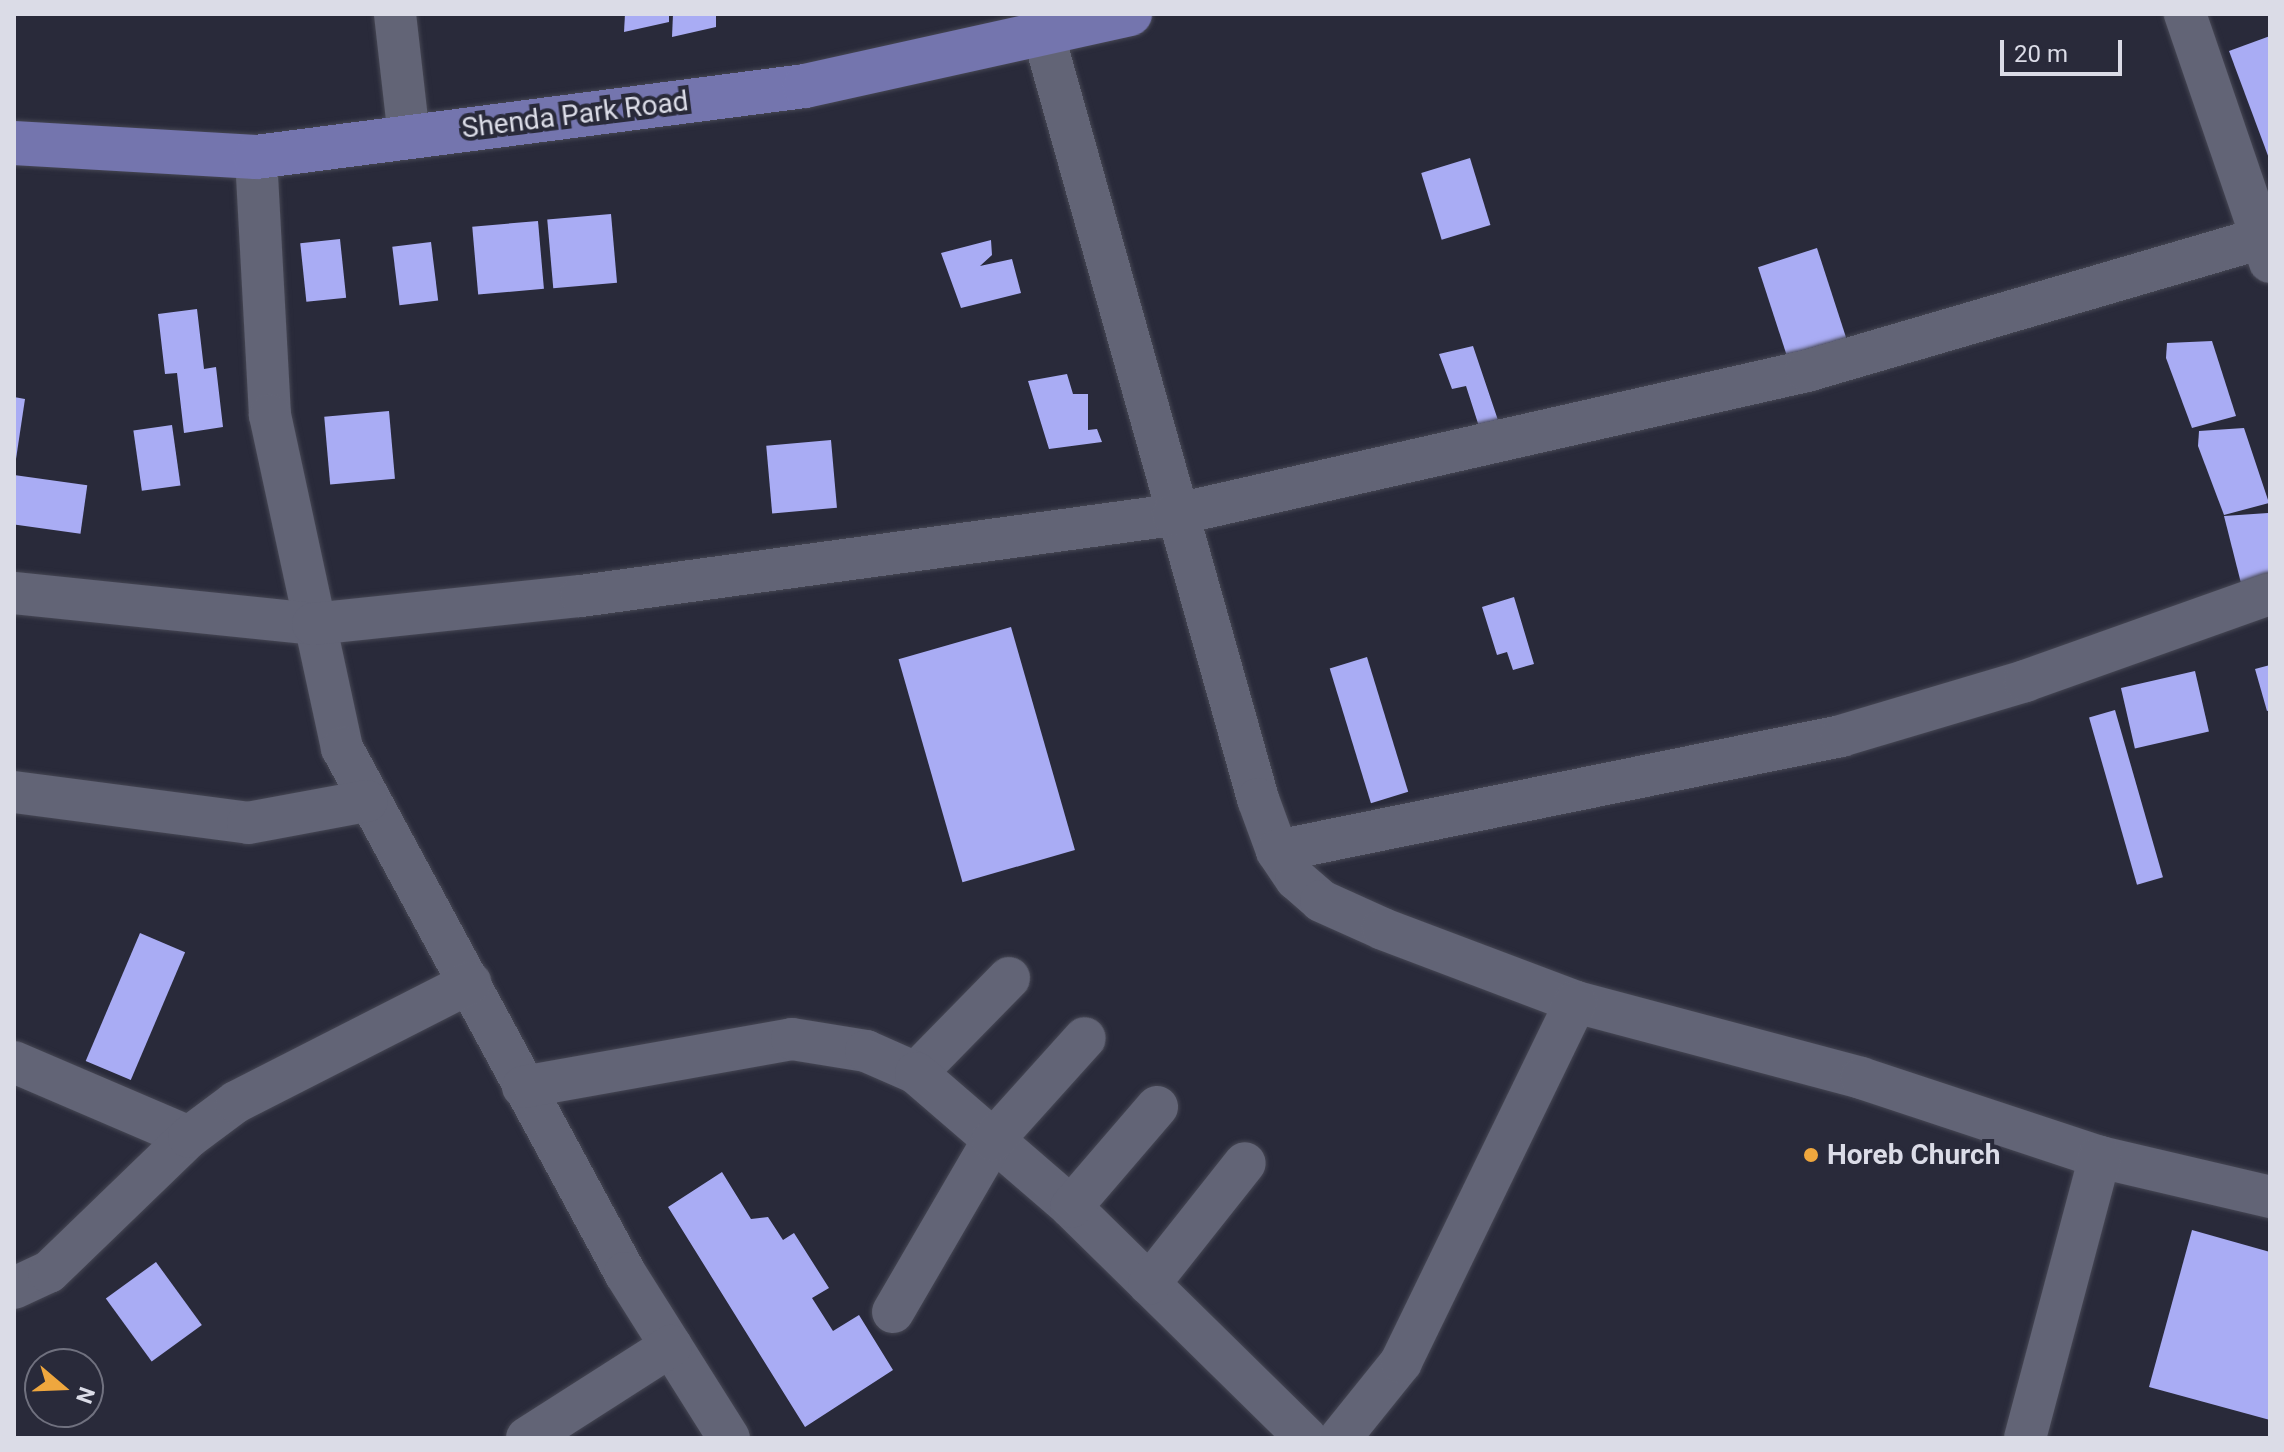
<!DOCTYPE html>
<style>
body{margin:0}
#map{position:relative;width:2284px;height:1452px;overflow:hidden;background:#292a3a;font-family:Roboto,sans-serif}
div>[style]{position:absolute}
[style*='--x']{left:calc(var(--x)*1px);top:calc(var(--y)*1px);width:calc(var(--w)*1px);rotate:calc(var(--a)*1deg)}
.building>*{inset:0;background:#a9acf4;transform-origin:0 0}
.roads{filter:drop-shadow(0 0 2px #464754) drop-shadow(0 0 2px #464754)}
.minor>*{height:42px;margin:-21px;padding:0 21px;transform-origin:21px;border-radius:21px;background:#626476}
.major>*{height:44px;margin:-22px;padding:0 22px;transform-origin:22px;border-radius:22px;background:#7475ae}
.dots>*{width:22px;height:22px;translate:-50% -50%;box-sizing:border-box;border:4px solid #292a3a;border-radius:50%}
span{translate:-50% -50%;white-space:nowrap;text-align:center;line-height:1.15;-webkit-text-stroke:8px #292a3a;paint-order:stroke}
.street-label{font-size:28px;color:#dbdce7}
.poi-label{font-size:28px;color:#dbdce7;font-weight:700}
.left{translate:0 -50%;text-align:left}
.frame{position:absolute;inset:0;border:16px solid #dbdce7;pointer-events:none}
.north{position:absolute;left:24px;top:1348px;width:80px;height:80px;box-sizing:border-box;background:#292a3a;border:2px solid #70717f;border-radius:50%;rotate:109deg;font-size:22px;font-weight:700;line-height:32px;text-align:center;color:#dbdce7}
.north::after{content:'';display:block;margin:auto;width:28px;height:36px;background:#efa73e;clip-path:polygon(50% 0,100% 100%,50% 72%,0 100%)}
.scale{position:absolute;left:2000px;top:40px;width:122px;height:36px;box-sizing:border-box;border:4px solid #dbdce7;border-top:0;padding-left:10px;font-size:24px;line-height:28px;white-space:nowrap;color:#dbdce7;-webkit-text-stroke:6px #292a3a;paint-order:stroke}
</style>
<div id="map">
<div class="building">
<i style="clip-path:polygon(625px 14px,669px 14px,669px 22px,624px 32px)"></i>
<i style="clip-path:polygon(673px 14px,716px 14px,716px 27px,672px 37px)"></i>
<i style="clip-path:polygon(2270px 36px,2270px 161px,2229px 51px)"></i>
<i style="left:1470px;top:158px;width:70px;height:51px;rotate:73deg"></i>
<i style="left:611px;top:214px;width:69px;height:64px;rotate:85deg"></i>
<i style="left:538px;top:221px;width:68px;height:66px;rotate:85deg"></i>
<i style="left:340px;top:239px;width:59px;height:40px;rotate:84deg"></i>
<i style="clip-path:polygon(991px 240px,992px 255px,980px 266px,1012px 259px,1021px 293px,961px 308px,941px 253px)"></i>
<i style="left:431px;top:242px;width:59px;height:39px;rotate:83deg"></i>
<i style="left:1817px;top:248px;width:104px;height:62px;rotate:72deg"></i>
<i style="clip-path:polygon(197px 309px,204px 369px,216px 367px,223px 427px,184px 433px,177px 373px,165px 374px,158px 314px)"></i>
<i style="clip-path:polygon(2212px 341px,2236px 416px,2192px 428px,2166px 358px,2167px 343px)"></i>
<i style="clip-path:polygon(1473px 346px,1502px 432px,1483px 439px,1466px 386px,1452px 389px,1439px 354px)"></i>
<i style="clip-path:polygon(1067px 374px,1073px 394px,1088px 394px,1088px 430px,1097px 429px,1102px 442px,1049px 449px,1028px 381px)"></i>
<i style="clip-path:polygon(14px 397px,25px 399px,16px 459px,14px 459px)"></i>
<i style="left:389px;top:411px;width:68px;height:65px;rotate:85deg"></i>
<i style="left:172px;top:425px;width:61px;height:39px;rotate:82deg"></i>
<i style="clip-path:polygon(2244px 428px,2269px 503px,2224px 515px,2198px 446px,2199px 431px)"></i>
<i style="left:831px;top:440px;width:68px;height:65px;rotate:85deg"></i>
<i style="left:14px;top:475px;width:74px;height:49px;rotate:8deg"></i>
<i style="clip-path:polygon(2268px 513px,2270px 589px,2245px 599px,2224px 516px)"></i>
<i style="clip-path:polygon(1514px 597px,1534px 664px,1513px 670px,1507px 652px,1497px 655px,1482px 607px)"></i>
<i style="left:1011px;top:627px;width:232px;height:117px;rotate:74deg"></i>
<i style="left:1367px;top:657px;width:141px;height:39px;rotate:73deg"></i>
<i style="clip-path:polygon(2270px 665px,2270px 710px,2267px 711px,2255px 669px)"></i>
<i style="left:2195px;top:671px;width:62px;height:76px;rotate:77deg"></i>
<i style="left:2115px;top:710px;width:174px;height:27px;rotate:74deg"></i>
<i style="left:140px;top:933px;width:49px;height:139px;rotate:23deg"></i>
<i style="clip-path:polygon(722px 1172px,751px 1219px,768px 1217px,783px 1240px,794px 1233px,829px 1288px,812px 1298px,833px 1331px,859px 1315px,893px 1370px,805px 1427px,668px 1207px)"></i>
<i style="clip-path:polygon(2192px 1230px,2270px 1252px,2270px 1420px,2149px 1387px)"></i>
<i style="left:156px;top:1262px;width:78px;height:62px;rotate:54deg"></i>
</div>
<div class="roads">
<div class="minor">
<i style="--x:395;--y:14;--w:124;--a:83.5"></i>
<i style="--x:2185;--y:14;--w:262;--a:71.1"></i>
<i style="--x:1043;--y:33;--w:796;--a:74.32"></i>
<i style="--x:1258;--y:799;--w:55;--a:69.9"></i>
<i style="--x:1277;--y:851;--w:34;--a:56"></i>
<i style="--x:1296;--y:879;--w:33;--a:41"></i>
<i style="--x:1321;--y:901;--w:68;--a:24.3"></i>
<i style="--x:1383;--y:929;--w:206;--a:20.7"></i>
<i style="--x:1576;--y:1002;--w:295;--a:14.9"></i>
<i style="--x:1861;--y:1078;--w:252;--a:18.3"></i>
<i style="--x:2100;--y:1157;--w:175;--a:13.2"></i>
<i style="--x:256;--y:157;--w:258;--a:86.9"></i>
<i style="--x:270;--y:415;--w:341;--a:77.8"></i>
<i style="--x:342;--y:748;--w:596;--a:61.67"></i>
<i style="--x:625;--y:1273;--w:195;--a:57.8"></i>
<i style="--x:14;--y:593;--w:301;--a:5.9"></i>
<i style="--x:313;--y:624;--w:269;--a:-6"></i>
<i style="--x:581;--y:596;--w:598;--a:-7.79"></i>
<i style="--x:1173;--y:515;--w:650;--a:-12.8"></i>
<i style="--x:1807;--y:371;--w:482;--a:-16.3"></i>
<i style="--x:14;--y:792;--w:236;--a:7.5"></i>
<i style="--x:248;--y:823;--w:121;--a:-10.5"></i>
<i style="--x:1277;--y:851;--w:576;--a:-11.52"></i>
<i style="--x:1841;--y:736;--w:192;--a:-16.6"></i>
<i style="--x:2025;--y:681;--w:260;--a:-19.6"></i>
<i style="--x:14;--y:1062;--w:190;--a:23.2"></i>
<i style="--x:916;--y:1073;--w:133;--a:-45.6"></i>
<i style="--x:523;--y:1087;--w:273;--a:-10.1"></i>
<i style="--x:792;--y:1039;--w:75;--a:9.2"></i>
<i style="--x:866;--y:1051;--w:55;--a:23.7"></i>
<i style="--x:916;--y:1073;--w:205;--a:40.8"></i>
<i style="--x:1071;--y:1207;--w:330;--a:44.5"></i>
<i style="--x:1071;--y:1207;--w:132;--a:-49.3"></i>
<i style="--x:1149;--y:1284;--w:154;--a:-51.6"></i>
<i style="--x:14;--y:1288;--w:38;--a:-25"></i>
<i style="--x:49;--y:1272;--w:194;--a:-44"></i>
<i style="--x:189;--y:1137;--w:59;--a:-36.7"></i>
<i style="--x:236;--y:1102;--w:263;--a:-27"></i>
<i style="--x:893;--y:1312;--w:199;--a:-59.8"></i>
<i style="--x:993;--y:1140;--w:137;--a:-48"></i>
<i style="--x:527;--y:1438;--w:171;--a:-32.6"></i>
<i style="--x:1340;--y:1438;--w:97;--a:-51.2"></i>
<i style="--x:1401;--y:1362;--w:400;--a:-64.1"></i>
<i style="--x:2025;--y:1438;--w:291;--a:-75.1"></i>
</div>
<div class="major">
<i style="--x:14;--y:143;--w:242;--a:3.3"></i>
<i style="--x:256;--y:157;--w:554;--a:-7.37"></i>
<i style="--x:805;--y:86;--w:333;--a:-12.5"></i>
</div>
</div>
<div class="dots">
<i style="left:1811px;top:1155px;background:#efa73e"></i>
</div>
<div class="street-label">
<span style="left:575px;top:115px;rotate:-7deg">Shenda Park Road</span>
</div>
<div class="poi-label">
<span class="left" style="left:1827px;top:1155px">Horeb Church</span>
</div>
<div class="frame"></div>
<div class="north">N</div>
<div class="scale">20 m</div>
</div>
